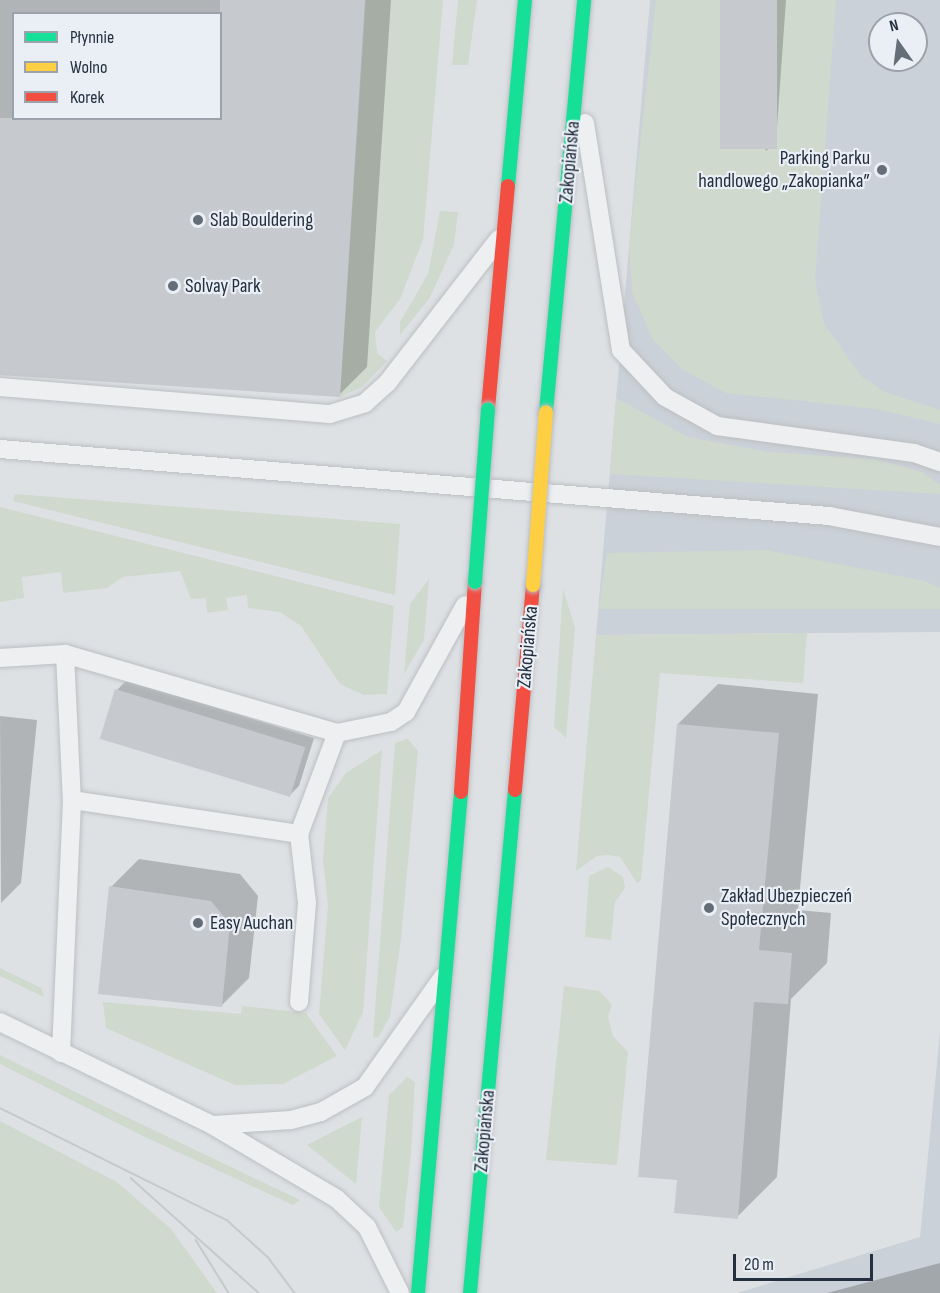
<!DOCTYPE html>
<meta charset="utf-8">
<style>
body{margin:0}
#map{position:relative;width:940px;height:1293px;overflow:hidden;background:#dee1e4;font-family:"Sofia Sans Condensed",sans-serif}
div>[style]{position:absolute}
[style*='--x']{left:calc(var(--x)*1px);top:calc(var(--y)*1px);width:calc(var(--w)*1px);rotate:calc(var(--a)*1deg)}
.built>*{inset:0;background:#cbd1d8}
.green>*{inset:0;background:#cfd9cd}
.shadow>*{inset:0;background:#0003}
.building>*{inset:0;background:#c6c9cd;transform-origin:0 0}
.roads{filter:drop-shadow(0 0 2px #bcbfc2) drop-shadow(0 0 2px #bcbfc2)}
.lane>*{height:18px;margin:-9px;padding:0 9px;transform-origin:9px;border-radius:9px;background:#edeff1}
.fast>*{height:14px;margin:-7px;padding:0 7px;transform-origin:7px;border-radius:7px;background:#16e098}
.jam>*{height:14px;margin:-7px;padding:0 7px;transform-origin:7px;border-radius:7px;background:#f24e42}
.tram>*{height:1.5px;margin:-0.75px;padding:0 0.75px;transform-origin:0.75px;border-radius:0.75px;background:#c6c9cc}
.bridges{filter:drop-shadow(0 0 2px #babec2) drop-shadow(0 0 2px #babec2)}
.fast-bridge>*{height:14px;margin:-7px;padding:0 7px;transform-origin:7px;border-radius:7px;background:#16e098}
.slow-bridge>*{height:14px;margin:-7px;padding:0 7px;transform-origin:7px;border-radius:7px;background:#ffcf43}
.dots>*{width:16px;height:16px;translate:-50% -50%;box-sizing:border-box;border:3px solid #eaeff5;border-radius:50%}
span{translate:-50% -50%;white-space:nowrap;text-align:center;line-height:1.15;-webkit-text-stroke:4.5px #eaeff5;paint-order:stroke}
.poi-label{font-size:20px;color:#242f3f}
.right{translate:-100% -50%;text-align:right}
.left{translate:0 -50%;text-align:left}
.street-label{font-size:20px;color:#242f3f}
.legend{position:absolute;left:12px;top:12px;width:210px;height:108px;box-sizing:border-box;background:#eaeff5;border:2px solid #9ba2ac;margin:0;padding:8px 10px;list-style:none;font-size:18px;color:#242f3f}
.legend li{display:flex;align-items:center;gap:12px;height:30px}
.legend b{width:30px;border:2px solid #9ba2ac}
.north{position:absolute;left:868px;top:12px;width:60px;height:60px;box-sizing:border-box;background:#eaeff5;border:2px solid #9ba2ac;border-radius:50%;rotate:346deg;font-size:16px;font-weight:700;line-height:24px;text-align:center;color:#242f3f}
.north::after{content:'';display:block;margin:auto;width:21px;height:27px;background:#656d79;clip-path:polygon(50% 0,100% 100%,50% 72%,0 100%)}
.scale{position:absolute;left:733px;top:1254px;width:140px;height:27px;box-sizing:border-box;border:3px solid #242f3f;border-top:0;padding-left:8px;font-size:18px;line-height:21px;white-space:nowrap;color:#242f3f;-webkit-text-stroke:4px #eaeff5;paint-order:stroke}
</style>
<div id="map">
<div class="built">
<i style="clip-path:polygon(evenodd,650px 0,940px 0,940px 632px,596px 635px,650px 0,880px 24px,916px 24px,916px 60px,880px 60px,880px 24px)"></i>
<i style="clip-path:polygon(940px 1032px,940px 1293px,737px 1293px,920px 1237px)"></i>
</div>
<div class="green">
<i style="clip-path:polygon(366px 0,443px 0,423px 240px,400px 299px,375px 332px,377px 353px,387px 361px,362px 387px,340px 397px)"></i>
<i style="clip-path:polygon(458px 0,477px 0,468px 65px,452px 65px)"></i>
<i style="clip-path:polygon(656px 0,836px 0,815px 279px,824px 324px,862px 377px,885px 392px,940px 410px,940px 424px,877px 409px,726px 393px,682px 369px,652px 338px,632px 292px,629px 245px)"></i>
<i style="clip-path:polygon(440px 211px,458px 212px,454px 245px,429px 299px,400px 335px,400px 322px,428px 274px)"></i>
<i style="clip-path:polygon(616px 398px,688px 437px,768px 452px,875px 459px,922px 472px,940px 485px,940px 494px,610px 474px)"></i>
<i style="clip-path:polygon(15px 494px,400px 524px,395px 595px,13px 501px)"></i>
<i style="clip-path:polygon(0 507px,394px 606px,387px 694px,364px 695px,340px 684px,301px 626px,280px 612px,248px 608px,247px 595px,226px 598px,228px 610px,207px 613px,206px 598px,191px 599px,180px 571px,123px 577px,107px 588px,63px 593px,61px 572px,22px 577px,24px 598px,0 602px)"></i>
<i style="clip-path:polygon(766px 550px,925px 581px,940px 588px,940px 609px,599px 609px,607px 553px)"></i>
<i style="clip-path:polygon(429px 579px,424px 640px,404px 674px,410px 604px)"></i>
<i style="clip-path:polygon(563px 589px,575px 628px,566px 738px,554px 727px)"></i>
<i style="clip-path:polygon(807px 633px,803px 683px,660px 673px,641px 880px,637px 883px,620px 857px,608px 855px,597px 856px,576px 871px,596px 635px)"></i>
<i style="clip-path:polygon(408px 739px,418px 751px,401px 939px,390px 1016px,378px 1038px,373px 1037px,395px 743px)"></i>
<i style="clip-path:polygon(382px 750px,363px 1012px,345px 1050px,319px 1014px,328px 905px,323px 860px,328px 798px,346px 773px)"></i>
<i style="clip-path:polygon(608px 867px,623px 877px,625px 888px,615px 902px,611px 940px,585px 937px,589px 876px)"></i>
<i style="clip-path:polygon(0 968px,41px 988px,44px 997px,0 976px)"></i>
<i style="clip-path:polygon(564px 986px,599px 991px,612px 1004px,608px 1017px,613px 1036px,628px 1052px,617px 1165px,546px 1160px)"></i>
<i style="clip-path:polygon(103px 1002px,241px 1014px,242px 1006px,306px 1013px,337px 1056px,283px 1084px,235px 1085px,106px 1028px)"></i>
<i style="clip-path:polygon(0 1055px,116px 1112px,300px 1200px,293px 1205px,143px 1136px,0 1064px)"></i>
<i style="clip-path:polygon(407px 1077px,415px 1082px,411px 1152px,403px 1227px,396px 1232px,379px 1207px,389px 1095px)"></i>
<i style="clip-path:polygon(362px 1117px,356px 1184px,307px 1145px)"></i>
<i style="clip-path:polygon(0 1121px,117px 1182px,171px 1229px,217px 1293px,0 1293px)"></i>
</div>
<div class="shadow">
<i style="clip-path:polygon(evenodd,0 0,391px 0,367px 367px,339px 395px,0 373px,0 0,14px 14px,220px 14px,220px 118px,14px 118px,14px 14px)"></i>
<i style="clip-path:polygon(722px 0,786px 0,776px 141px,766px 151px)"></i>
<i style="clip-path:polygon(127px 680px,314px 738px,299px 786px,289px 796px,117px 690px)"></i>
<i style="clip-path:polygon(718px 684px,818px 694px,798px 910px,831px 913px,827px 963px,791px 999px,777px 1177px,737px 1217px,679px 1179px,678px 724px)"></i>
<i style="clip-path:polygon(0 716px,37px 720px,21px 883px,1px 903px)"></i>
<i style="clip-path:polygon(139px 859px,240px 874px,258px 896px,249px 978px,221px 1006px,111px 887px)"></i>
<i style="clip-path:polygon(940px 1263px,940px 1293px,827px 1293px)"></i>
</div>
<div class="building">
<i style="clip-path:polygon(220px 0,365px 0,340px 397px,0 375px,0 118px,220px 118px)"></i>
<i style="left:720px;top:0;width:57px;height:149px"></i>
<i style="left:115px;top:689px;width:199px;height:52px;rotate:17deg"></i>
<i style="clip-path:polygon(677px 724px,779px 733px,759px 950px,792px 953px,788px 1004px,754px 1002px,738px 1219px,674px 1213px,677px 1180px,638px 1177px)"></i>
<i style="clip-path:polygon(109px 886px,211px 901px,230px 924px,222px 1007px,98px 994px)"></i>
</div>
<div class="roads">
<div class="lane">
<i style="--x:585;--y:123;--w:230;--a:81"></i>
<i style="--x:621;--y:350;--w:64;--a:46.9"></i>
<i style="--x:665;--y:397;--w:60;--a:29.1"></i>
<i style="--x:717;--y:426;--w:199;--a:7.8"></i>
<i style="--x:914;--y:453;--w:28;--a:19"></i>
<i style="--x:0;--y:387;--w:331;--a:4.7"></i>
<i style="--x:330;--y:414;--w:37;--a:-17"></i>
<i style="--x:365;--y:403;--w:31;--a:-42"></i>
<i style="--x:388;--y:382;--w:181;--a:-52.2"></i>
<i style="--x:0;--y:449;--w:832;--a:4.62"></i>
<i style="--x:829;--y:516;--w:113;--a:10.7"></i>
<i style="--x:65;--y:654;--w:146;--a:87.3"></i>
<i style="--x:0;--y:658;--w:65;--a:-3.5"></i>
<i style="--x:65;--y:654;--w:283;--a:16.2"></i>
<i style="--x:299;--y:1002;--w:99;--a:-85.4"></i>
<i style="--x:307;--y:903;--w:69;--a:-96.6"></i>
<i style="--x:0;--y:1022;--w:236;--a:25.9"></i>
<i style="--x:212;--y:1125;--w:145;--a:30.6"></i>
<i style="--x:337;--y:1199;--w:41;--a:43"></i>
<i style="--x:367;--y:1227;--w:74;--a:63.4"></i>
<i style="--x:61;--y:1053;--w:253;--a:-87.5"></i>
<i style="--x:72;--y:800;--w:230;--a:8.5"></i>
<i style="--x:299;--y:834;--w:108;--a:-69.4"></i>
<i style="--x:337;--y:733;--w:55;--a:-11.5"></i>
<i style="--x:391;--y:722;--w:18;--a:-34"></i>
<i style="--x:406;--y:712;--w:122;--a:-61.1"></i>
<i style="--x:214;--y:1125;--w:77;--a:-3.7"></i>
<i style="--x:291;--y:1120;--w:31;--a:-15"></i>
<i style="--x:321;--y:1112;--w:51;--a:-29.6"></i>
<i style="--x:365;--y:1087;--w:135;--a:-54.7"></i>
</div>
<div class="fast">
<i style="--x:508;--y:186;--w:187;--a:-84.8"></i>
<i style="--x:546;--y:412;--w:414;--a:-84.7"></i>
<i style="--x:418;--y:1293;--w:503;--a:-85.09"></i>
<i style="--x:470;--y:1293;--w:505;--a:-84.89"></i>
</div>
<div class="jam">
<i style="--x:488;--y:409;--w:224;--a:-84.9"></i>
<i style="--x:515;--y:790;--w:206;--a:-85"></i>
<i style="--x:461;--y:792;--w:210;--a:-86.2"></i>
</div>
</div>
<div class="tram">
<i style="--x:0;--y:1108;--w:253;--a:26.3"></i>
<i style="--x:227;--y:1220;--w:55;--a:42.1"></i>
<i style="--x:268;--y:1257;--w:45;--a:53.1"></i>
<i style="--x:131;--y:1178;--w:172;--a:41.9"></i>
<i style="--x:196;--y:1240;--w:62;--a:58.1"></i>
</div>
<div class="bridges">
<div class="fast-bridge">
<i style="--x:475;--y:582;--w:173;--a:-85.7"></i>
</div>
<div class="slow-bridge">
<i style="--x:533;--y:585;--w:173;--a:-85.7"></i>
</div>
</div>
<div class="dots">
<i style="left:882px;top:170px;background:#656d79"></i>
<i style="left:198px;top:220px;background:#656d79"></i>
<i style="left:173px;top:286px;background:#656d79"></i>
<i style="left:709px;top:908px;background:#656d79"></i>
<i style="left:198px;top:923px;background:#656d79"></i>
</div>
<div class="poi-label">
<span class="right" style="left:870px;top:170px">Parking Parku<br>handlowego „Zakopianka”</span>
<span class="left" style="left:210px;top:220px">Slab Bouldering</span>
<span class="left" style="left:185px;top:286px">Solvay Park</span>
<span class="left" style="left:721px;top:908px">Zakład Ubezpieczeń<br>Społecznych</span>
<span class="left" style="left:210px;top:923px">Easy Auchan</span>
</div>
<div class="street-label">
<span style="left:570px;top:162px;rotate:-85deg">Zakopiańska</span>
<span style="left:528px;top:647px;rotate:-85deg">Zakopiańska</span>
<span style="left:485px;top:1131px;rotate:-85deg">Zakopiańska</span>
</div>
<ul class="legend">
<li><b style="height:8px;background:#16e098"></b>Płynnie</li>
<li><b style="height:8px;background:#ffcf43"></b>Wolno</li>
<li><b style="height:8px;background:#f24e42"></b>Korek</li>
</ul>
<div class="north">N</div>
<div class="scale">20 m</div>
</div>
